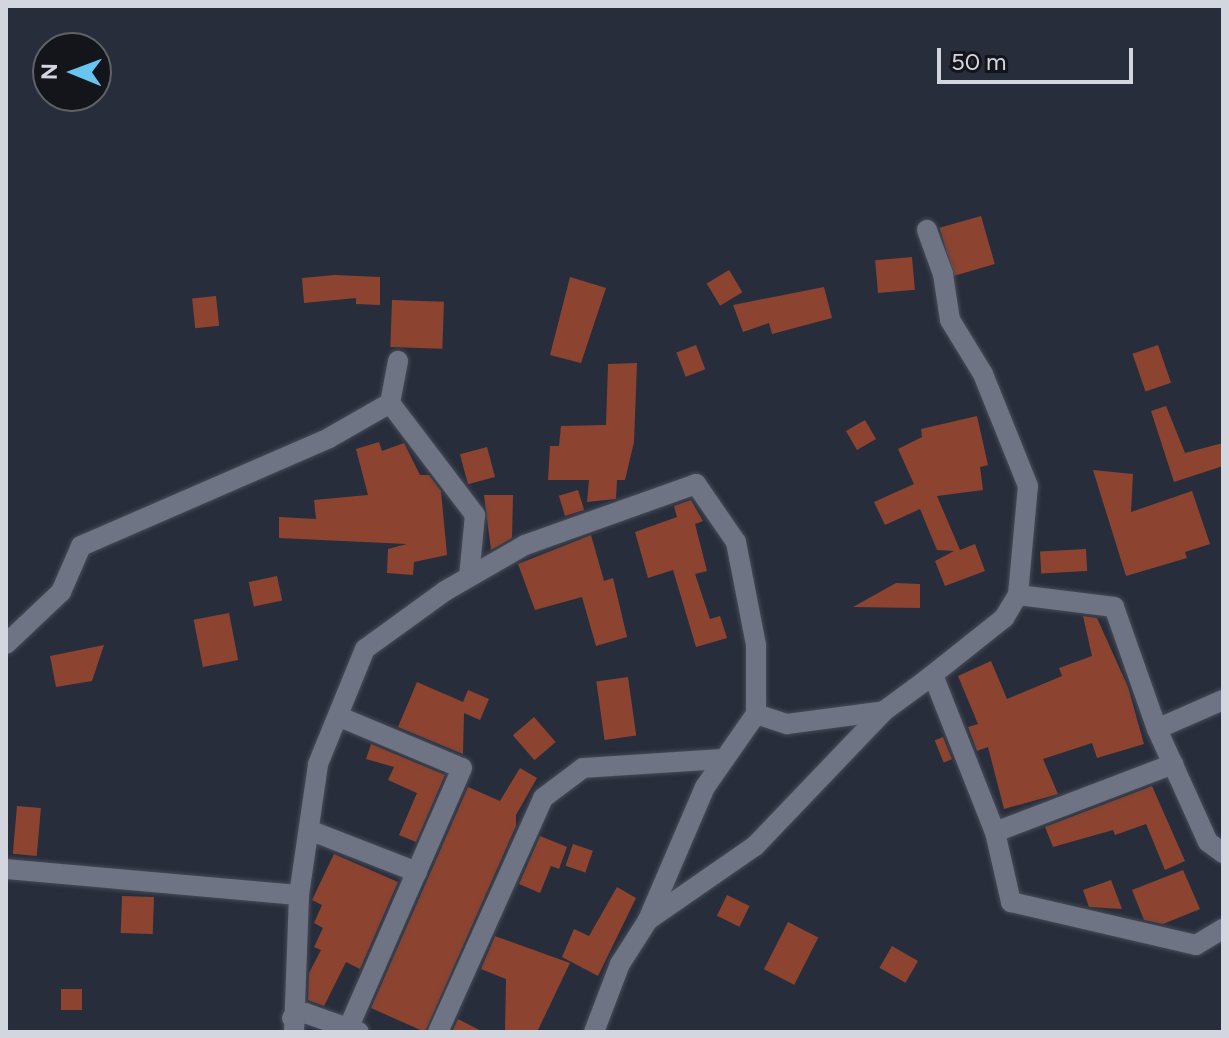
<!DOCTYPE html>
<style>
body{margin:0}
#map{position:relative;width:1229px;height:1038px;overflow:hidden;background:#282d3b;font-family:Figtree,sans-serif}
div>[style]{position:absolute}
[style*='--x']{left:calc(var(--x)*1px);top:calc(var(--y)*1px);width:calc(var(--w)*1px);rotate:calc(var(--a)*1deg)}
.building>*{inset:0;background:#8c4431;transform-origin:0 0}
.roads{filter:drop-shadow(0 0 2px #474b56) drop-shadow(0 0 2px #474b56)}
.minor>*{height:20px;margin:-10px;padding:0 10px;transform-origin:10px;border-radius:10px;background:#6e7484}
span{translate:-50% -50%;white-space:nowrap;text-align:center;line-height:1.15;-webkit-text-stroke:7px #13151b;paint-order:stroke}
.frame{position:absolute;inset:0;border:8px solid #d3d6df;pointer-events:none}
.north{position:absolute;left:32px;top:32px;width:80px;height:80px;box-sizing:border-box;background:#13151b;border:2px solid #606269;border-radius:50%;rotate:271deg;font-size:22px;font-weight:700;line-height:32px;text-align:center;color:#d3d6df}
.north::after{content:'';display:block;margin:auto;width:28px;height:36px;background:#68c4f0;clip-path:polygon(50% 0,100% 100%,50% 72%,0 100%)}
.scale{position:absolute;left:937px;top:48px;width:196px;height:36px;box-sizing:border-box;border:4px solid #d3d6df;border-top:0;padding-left:10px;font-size:24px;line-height:28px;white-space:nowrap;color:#d3d6df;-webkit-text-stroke:6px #13151b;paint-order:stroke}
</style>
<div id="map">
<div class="building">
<i style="left:981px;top:216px;width:50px;height:43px;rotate:74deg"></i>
<i style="left:912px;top:257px;width:33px;height:37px;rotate:85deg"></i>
<i style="left:729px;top:270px;width:26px;height:26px;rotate:59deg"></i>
<i style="clip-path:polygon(335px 275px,380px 277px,380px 305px,356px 304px,356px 298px,304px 303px,302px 278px)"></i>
<i style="clip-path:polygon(570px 277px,606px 288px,581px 363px,550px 355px)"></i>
<i style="clip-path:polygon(824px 287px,832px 318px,772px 334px,769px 323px,743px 332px,733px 305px)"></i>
<i style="left:216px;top:296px;width:30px;height:24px;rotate:84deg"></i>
<i style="left:392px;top:300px;width:52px;height:47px;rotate:2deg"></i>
<i style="left:696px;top:345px;width:26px;height:21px;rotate:69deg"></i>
<i style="left:1158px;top:345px;width:40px;height:27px;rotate:71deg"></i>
<i style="clip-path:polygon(637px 363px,634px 442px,625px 480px,617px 480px,616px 499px,587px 502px,589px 480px,548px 480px,550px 446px,559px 446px,561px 426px,606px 425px,608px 364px)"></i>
<i style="clip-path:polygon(1166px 406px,1185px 453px,1223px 443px,1223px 466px,1174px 482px,1151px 411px)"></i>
<i style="clip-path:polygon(977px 416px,988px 465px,980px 467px,983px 490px,937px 496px,960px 550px,975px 544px,985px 571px,945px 586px,935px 561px,954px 551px,937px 550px,920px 509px,885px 525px,874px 502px,914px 484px,898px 449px,922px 437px,921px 429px)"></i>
<i style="left:865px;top:420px;width:22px;height:22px;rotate:60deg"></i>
<i style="clip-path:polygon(379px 442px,382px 451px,404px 443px,420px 475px,429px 475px,441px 491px,447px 555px,414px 562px,413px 575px,387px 573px,388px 549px,407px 544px,279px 538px,279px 517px,316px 519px,314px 500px,368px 495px,356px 449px)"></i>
<i style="left:487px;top:447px;width:31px;height:28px;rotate:75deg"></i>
<i style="clip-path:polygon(1093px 470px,1133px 474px,1131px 512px,1192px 491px,1210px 544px,1185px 552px,1187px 558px,1126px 576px)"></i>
<i style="left:578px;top:490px;width:21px;height:20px;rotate:73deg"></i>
<i style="clip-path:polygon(484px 495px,513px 495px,512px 538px,491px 550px)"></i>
<i style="clip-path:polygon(691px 500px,703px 521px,695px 524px,707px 571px,695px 574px,710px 619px,720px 616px,727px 638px,696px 647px,673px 570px,648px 578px,635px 532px,677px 517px,674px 506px)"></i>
<i style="clip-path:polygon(591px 535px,604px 581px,613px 578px,627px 637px,596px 646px,582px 597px,535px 610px,518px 564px)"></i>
<i style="left:1086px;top:549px;width:22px;height:46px;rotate:87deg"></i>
<i style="left:277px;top:576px;width:25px;height:29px;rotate:78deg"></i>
<i style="clip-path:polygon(896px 583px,920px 584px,920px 608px,853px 607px)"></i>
<i style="left:229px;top:613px;width:48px;height:36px;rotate:79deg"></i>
<i style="clip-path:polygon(1083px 616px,1097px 618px,1128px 687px,1144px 744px,1097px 758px,1092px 743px,1043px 759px,1058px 794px,1004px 809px,988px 747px,977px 751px,968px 727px,978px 724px,958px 676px,991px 661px,1007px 699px,1062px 676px,1059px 668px,1092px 656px)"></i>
<i style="clip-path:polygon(104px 645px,92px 681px,56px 687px,50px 656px)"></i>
<i style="left:628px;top:677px;width:59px;height:32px;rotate:82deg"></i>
<i style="clip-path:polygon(417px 682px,463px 702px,468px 690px,489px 699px,480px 720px,464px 713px,463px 754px,398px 727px)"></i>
<i style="left:534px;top:717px;width:33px;height:28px;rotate:49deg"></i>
<i style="left:943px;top:737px;width:24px;height:9px;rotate:68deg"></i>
<i style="clip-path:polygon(371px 744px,445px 775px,416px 842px,399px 835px,417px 793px,388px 780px,394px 767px,366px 759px)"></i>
<i style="clip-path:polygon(520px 768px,537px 778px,516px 815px,516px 826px,425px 1032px,371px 1008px,468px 787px,500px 801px)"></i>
<i style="clip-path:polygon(1152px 786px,1185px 861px,1165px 870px,1146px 824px,1115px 835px,1113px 830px,1053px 847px,1045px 827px)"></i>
<i style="left:17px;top:806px;width:24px;height:48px;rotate:5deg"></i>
<i style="clip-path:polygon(540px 836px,567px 847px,559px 869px,551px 866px,540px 893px,519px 884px)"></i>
<i style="left:573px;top:844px;width:21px;height:23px;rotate:19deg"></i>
<i style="clip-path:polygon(334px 854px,398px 882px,360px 969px,346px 962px,324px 1006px,308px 1000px,309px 973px,321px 950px,314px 947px,323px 928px,314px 923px,322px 905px,312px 900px)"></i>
<i style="clip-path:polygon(1183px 870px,1200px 909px,1163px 924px,1144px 920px,1132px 890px)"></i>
<i style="clip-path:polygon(1111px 880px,1122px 909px,1089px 907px,1083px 890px)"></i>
<i style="clip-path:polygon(617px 887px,636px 898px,598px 976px,562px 957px,574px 929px,589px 936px)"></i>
<i style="left:727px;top:895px;width:25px;height:23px;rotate:26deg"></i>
<i style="left:122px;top:896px;width:32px;height:37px;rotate:2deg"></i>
<i style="left:788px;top:922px;width:34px;height:53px;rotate:27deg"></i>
<i style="clip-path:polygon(495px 936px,570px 963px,537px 1032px,505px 1032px,506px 979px,481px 969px)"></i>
<i style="left:892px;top:946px;width:30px;height:25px;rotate:30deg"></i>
<i style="left:61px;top:989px;width:21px;height:21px"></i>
<i style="clip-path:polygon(458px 1019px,483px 1032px,452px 1032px)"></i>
</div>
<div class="roads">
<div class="minor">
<i style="--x:390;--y:403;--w:141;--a:52.8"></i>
<i style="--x:475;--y:515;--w:62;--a:95.5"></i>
<i style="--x:1018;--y:595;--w:97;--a:7.1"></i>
<i style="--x:1114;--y:607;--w:129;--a:70.6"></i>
<i style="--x:6;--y:644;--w:76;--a:-43.4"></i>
<i style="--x:61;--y:592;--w:50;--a:-66.5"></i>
<i style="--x:81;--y:546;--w:270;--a:-23.5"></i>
<i style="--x:329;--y:438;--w:70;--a:-29.8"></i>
<i style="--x:390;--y:403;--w:43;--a:-79.2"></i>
<i style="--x:926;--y:680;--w:100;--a:-38.5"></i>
<i style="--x:1004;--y:618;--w:27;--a:-59"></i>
<i style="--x:1018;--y:595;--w:109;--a:-84.8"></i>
<i style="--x:1028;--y:486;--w:121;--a:-111.9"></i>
<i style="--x:983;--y:374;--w:63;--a:-121.4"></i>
<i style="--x:950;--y:320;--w:47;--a:-98.7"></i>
<i style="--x:943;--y:274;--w:47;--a:-110"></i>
<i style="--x:1223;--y:700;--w:72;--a:156.3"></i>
<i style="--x:1157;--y:729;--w:124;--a:65.7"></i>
<i style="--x:1208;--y:842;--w:19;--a:36"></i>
<i style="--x:756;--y:714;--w:33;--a:18"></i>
<i style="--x:787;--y:724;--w:98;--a:-7.6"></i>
<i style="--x:340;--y:717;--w:132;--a:22.7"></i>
<i style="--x:462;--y:768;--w:283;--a:113.6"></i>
<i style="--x:309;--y:830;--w:116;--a:21.3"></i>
<i style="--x:995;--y:832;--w:191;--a:-20.9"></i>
<i style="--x:6;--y:869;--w:294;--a:5.1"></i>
<i style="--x:292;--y:1018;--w:14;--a:-21"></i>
<i style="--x:305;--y:1013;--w:57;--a:19.4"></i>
<i style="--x:294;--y:1032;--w:137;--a:-87.9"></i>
<i style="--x:299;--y:895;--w:132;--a:-81.7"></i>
<i style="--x:318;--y:764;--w:124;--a:-67.8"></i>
<i style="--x:365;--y:649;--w:99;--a:-35.9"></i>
<i style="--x:445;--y:591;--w:92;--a:-29.9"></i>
<i style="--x:525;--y:545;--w:182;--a:-19.6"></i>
<i style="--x:696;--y:484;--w:70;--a:55.4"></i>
<i style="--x:736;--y:542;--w:105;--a:79"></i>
<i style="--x:756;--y:645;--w:69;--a:90"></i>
<i style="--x:756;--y:714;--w:89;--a:124.9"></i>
<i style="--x:705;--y:787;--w:145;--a:113.2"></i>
<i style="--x:438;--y:1032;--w:256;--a:-65.8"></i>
<i style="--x:543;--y:798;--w:50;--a:-36.9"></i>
<i style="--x:583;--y:768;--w:141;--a:-3.7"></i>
<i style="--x:594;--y:1032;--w:73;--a:-69.1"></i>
<i style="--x:620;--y:964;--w:52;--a:-57.5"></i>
<i style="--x:648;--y:920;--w:130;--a:-34.7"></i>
<i style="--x:755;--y:846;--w:187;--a:-46.3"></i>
<i style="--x:884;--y:711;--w:61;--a:-36.3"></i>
<i style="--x:933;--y:675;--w:169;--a:68.5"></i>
<i style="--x:995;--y:832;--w:72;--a:77.1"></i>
<i style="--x:1011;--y:902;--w:190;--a:13.1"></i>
<i style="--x:1196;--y:945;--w:31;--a:-31"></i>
</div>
</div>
<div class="frame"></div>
<div class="north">N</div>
<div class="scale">50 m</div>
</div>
